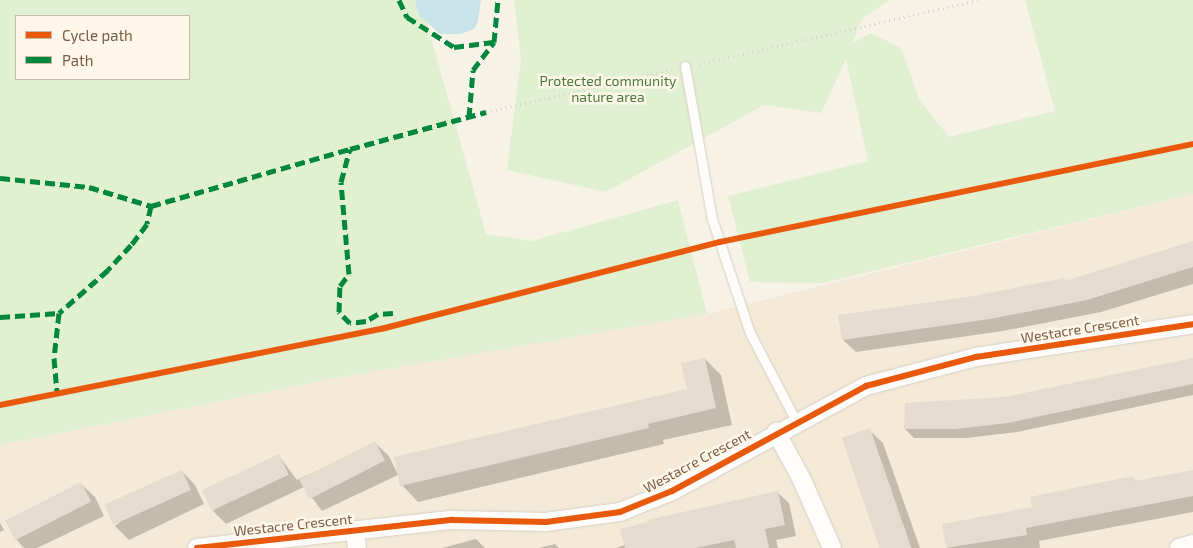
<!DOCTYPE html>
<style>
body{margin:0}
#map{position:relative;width:1193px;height:548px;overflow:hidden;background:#f8f3e7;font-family:"Exo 2",sans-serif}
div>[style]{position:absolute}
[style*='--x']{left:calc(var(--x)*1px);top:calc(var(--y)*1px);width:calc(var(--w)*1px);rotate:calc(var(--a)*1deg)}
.residential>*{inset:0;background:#f4ead7}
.green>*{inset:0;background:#e1f0d1}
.water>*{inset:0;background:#c8e4e9}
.shadow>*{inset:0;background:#0003}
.building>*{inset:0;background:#e5dbcf;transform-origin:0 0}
.path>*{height:3px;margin-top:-1.5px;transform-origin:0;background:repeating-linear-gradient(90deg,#dad3cb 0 1px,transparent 0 5px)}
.roads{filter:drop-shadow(0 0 1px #d6cfc5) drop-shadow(0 0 1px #d6cfc5)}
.lane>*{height:9px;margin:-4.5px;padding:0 4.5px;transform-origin:4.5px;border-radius:4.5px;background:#fefdfb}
.street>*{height:18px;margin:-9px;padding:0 9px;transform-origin:9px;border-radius:9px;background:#fefdfb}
.quiet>*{height:5px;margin-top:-2.5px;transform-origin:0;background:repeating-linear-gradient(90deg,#00873e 0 10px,transparent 0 15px)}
.cycleway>*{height:6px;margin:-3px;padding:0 3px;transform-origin:3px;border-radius:3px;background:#e8590c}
span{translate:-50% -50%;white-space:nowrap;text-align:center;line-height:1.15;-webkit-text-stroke:5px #fff8ea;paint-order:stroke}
.park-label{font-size:14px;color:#477a3a}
.street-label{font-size:14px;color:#785c45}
.legend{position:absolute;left:15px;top:15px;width:175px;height:65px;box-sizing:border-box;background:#fff8ea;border:1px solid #c9baa8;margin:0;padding:6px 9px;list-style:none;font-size:15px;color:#785c45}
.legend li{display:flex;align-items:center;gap:10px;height:25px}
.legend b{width:25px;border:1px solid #c9baa8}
</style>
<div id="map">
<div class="residential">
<i style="clip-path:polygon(1193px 194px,1193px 548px,0 548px,0 445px,337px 378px,707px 314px)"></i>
</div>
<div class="green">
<i style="clip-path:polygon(evenodd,0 0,424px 0,422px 5px,486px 234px,532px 241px,678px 200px,707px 314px,337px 378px,0 445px,0 0,16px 16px,189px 16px,189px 79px,16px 79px,16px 16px)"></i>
<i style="clip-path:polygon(514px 0,889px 0,862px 19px,852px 43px,871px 33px,901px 48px,920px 101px,949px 137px,1055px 111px,1025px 0,1193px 0,1193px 194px,823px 283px,750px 282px,728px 196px,868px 161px,846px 59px,821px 113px,764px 105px,606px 192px,507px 170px,521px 59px)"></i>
</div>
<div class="water">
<i style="clip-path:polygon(415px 0,481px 0,478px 21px,474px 29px,461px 34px,440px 34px,419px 15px)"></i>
</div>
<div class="shadow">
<i style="clip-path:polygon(1193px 242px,1193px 284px,1101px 312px,1003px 331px,856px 352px,843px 340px,974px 297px,1066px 282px)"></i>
<i style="clip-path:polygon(705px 359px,721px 375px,732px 425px,663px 440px,664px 444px,418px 502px,402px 485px,688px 390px)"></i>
<i style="clip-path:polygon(1193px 359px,1193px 395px,1017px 432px,966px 438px,914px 438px,905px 429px,1005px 398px)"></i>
<i style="clip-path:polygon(869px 430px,883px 443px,920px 548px,882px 548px)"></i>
<i style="clip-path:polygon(375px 443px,389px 456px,398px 475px,322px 511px,304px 487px,226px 524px,213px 511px,279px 456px,297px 480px)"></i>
<i style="clip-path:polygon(182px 471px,195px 485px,204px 504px,129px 540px,115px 526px)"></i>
<i style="clip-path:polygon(1193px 471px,1193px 512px,1039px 541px,1040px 548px,948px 548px,943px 525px,1033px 508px,1132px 478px,1137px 482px)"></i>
<i style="clip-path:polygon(81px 484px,95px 497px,104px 516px,37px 548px,24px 548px,15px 538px)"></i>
<i style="clip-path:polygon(777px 492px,789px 503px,796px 536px,776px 540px,778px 548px,616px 548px)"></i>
<i style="clip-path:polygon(0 523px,4px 530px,0 532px)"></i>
<i style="clip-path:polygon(476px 539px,485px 548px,442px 548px)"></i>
<i style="clip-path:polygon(555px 544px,559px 548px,539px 548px)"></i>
</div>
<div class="building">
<i style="clip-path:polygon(1193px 241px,1193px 267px,1087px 300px,990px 319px,842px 340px,838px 315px,974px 296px,1064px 278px,1065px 281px)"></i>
<i style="clip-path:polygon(705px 358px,716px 408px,648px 424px,649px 428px,400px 486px,394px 457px,687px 389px,681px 363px)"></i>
<i style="clip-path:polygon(1193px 358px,1193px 384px,1008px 423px,956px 429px,904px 429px,905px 403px,1005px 397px)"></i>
<i style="left:870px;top:428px;width:127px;height:30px;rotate:71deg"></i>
<i style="left:375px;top:441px;width:22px;height:85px;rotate:63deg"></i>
<i style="left:279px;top:454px;width:23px;height:85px;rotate:65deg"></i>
<i style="left:182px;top:470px;width:22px;height:85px;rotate:66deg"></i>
<i style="clip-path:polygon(1193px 470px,1193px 496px,1026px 528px,1027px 535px,946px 548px,942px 524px,1032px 507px,1030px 497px,1133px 476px,1134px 481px)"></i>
<i style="left:81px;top:482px;width:22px;height:85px;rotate:63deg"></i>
<i style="clip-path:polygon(778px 491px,785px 525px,765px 529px,769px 548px,736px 548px,734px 540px,696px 548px,625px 548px,620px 529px,648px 522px,647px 520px)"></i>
</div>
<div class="path">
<i style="--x:699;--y:64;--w:287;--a:-12.9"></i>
<i style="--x:486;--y:112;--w:190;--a:-12.8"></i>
<i style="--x:393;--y:313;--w:13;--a:72"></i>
</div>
<div class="roads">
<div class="lane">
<i style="--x:685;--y:66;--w:155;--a:80"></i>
<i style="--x:712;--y:219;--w:120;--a:71.6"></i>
<i style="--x:750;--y:333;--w:99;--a:62.4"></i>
</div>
<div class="street">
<i style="--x:776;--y:432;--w:52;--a:61.5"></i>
<i style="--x:801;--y:478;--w:77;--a:66.1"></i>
<i style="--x:355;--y:530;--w:18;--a:84"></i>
<i style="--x:197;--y:548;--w:257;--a:-6.3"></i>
<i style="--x:452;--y:520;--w:94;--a:1.2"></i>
<i style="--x:546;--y:522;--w:75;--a:-7.7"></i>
<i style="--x:620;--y:512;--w:56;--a:-22"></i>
<i style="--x:672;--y:491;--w:221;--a:-28.4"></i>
<i style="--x:866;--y:386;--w:114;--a:-14.8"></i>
<i style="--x:976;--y:357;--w:219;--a:-8.6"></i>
<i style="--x:1179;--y:548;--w:15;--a:-16"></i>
</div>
</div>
<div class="quiet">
<i style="--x:399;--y:0;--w:19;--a:65"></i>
<i style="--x:407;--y:17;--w:56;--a:32.6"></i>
<i style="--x:454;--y:47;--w:40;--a:-7.1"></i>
<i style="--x:469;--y:117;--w:47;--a:-85.1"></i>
<i style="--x:473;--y:70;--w:35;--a:-53"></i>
<i style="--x:494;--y:42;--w:42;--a:-84.6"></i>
<i style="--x:0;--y:178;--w:89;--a:5.8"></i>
<i style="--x:89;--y:187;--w:65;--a:17"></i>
<i style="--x:151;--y:206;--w:18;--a:103"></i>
<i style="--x:147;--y:224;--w:26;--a:127"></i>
<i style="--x:131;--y:245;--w:34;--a:133"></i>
<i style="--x:108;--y:270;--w:65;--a:138.7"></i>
<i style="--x:151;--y:206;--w:207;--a:-16"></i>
<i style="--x:393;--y:313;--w:15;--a:176"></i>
<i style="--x:378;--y:314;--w:14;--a:150"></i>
<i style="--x:366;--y:321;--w:16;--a:173"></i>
<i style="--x:350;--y:323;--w:16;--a:-135"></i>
<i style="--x:339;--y:312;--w:26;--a:-88"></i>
<i style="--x:340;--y:286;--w:15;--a:-53"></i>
<i style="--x:349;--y:274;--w:92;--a:-95"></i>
<i style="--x:341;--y:182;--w:34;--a:-75"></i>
<i style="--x:350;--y:149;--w:141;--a:-15.2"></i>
<i style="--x:0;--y:317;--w:59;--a:-3.9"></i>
<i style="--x:59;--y:313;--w:45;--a:96.3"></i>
<i style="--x:54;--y:358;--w:34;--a:85"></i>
</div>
<div class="cycleway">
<i style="--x:0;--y:405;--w:393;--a:-11.3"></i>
<i style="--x:385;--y:328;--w:346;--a:-14.4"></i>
<i style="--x:720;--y:242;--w:483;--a:-11.7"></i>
<i style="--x:197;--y:548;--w:257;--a:-6.3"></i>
<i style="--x:452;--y:520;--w:94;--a:1.2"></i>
<i style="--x:546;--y:522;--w:75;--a:-7.7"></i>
<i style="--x:620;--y:512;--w:56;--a:-22"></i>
<i style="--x:672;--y:491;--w:221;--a:-28.4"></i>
<i style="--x:866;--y:386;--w:114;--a:-14.8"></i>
<i style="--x:976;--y:357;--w:219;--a:-8.6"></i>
</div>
<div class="park-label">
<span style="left:608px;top:89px">Protected community<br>nature area</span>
</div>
<div class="street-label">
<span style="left:1080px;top:329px;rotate:-9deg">Westacre Crescent</span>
<span style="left:697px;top:461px;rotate:-28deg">Westacre Crescent</span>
<span style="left:293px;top:525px;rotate:-6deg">Westacre Crescent</span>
</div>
<ul class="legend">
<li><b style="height:6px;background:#e8590c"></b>Cycle path</li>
<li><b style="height:6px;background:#00873e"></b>Path</li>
</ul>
</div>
